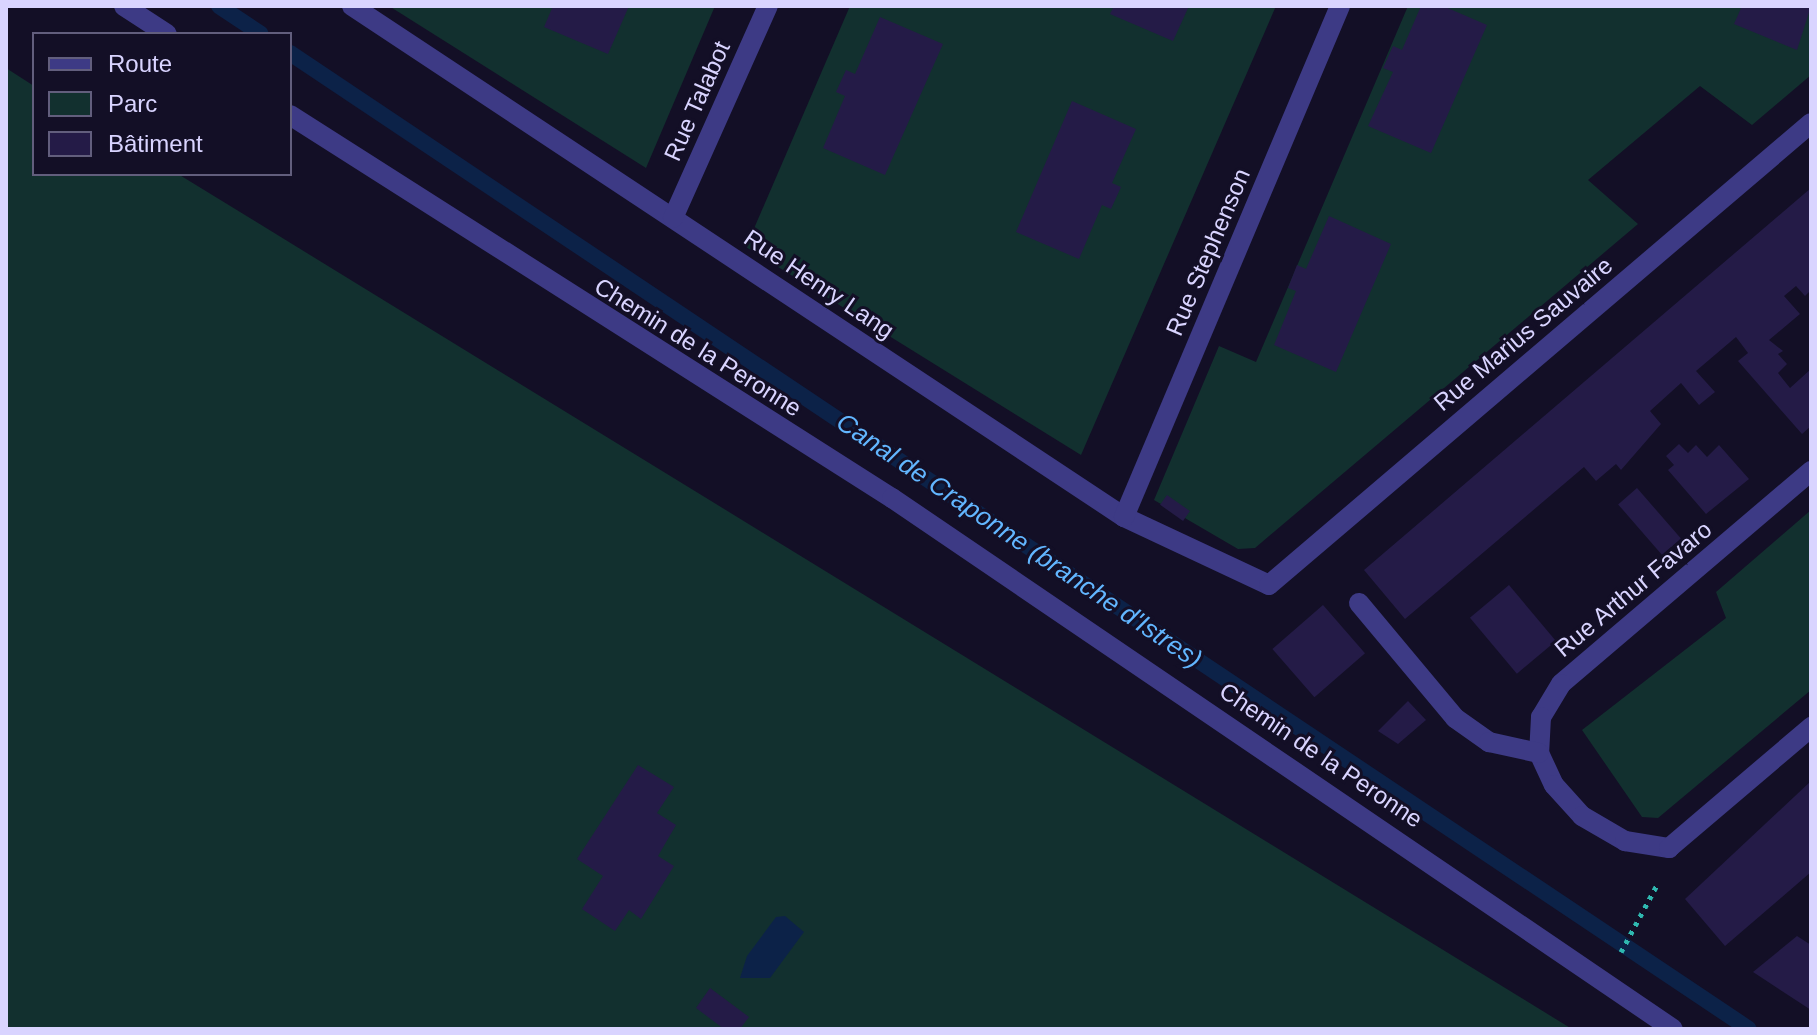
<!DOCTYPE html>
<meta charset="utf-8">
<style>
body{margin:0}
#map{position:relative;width:1817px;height:1035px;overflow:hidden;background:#130f26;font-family:Helvetica,sans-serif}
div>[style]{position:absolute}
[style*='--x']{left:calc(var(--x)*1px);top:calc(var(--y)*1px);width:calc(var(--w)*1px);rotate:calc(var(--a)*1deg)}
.green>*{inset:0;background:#12302f}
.water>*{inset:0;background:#0c2248}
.stream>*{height:16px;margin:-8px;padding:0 8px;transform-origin:8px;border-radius:8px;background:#0c2248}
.building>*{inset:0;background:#241b47;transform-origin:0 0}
.path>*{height:5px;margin-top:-2.5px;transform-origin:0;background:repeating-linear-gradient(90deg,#2fb8b0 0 4px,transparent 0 10px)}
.minor>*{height:20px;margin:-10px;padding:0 10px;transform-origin:10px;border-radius:10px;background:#3d3a85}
span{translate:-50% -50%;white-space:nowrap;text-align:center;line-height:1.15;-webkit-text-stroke:6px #130f26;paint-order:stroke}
.street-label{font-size:24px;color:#d9d4ff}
.water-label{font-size:26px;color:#62b6ff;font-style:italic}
.frame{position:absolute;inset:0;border:8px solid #d9d4ff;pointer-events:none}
.legend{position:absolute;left:32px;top:32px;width:260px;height:144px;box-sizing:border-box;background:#130f26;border:2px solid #625e7d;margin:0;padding:10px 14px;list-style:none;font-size:24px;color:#d9d4ff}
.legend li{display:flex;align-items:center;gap:16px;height:40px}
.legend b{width:40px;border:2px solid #625e7d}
</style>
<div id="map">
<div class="green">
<i style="clip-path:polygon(389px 6px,715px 6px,646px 168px)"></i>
<i style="clip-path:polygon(850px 6px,1276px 6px,1081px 455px,746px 247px)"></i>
<i style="clip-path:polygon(1408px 6px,1811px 6px,1811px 75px,1752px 125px,1700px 86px,1588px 180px,1638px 224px,1255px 548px,1238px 549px,1154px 500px,1219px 346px,1256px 362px)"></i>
<i style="clip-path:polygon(6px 68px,34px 86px,34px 174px,178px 174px,1572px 1029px,6px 1029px)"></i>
<i style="clip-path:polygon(1811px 510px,1811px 690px,1658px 818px,1642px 817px,1582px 730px,1726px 618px,1716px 592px)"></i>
</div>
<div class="water">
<i style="clip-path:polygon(785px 916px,804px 932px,770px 978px,740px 978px,747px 956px,776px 917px)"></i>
</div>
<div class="stream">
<i style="--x:219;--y:6;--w:50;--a:33.7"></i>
<i style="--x:290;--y:53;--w:1755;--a:33.78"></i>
</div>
<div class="building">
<i style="clip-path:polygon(553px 6px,629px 6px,608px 54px,544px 27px)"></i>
<i style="clip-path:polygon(1114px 6px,1189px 6px,1173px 41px,1110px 14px)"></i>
<i style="clip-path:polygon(1421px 6px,1443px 6px,1487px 25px,1431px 153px,1368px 126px,1393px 72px,1383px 68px,1393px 46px,1402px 50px)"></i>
<i style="clip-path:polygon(1742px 6px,1811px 6px,1797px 50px,1734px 24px)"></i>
<i style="clip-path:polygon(880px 17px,943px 44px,885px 175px,823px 148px,845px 96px,836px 92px,846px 70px,855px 74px)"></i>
<i style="clip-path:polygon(1072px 101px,1136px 129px,1112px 183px,1121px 187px,1111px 209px,1102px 205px,1079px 259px,1016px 232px)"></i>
<i style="clip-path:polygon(1811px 188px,1811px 290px,1805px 296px,1796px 286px,1784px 296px,1800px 314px,1769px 340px,1783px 351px,1778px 354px,1787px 364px,1778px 373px,1790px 388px,1811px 369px,1811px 426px,1802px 434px,1738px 361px,1748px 353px,1736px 337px,1696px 371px,1715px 392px,1699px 405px,1681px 383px,1650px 411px,1661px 424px,1621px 470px,1616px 464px,1596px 481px,1584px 467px,1405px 619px,1364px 570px)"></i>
<i style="clip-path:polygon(1329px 216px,1391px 244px,1336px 372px,1274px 345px,1296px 291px,1288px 288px,1297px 265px,1306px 269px)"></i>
<i style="clip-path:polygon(1679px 444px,1688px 453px,1696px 445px,1707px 457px,1719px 445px,1749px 479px,1706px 514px,1668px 470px,1674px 465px,1666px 456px)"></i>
<i style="left:1637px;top:488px;width:67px;height:25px;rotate:49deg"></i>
<i style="left:1167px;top:495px;width:28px;height:12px;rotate:35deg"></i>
<i style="left:1509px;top:585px;width:73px;height:51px;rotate:50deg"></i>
<i style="left:1323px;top:605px;width:64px;height:67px;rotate:49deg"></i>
<i style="clip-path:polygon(1408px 701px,1426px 720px,1398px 744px,1378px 731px)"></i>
<i style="clip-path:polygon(638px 765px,674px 787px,657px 813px,676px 825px,658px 856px,674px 866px,641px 919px,629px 910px,615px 931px,582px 909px,603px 876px,577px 859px)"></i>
<i style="clip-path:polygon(1811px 781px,1811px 872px,1725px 946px,1685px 899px)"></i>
<i style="clip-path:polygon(1797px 936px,1811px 945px,1811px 1010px,1753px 972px)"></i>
<i style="clip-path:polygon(710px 988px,749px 1017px,740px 1029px,724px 1029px,696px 1008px)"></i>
</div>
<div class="path">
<i style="--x:1621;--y:952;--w:78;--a:-61.8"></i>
</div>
<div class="minor">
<i style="--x:124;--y:6;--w:51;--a:33.1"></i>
<i style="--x:352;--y:6;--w:926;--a:33.5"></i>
<i style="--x:1124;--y:517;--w:160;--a:25.1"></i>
<i style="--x:1269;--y:585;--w:712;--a:-40.44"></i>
<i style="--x:290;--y:115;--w:714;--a:32.47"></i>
<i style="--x:892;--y:498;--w:944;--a:34.21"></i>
<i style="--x:673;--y:218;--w:232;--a:-65.9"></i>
<i style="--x:1811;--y:471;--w:328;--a:139.6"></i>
<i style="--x:1561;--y:684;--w:39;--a:121"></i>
<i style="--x:1541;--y:717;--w:36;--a:93"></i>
<i style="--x:1539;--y:753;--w:35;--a:65"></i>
<i style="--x:1554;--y:785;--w:42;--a:47.9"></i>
<i style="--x:1582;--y:816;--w:50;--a:30.2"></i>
<i style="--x:1625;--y:841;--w:45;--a:9"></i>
<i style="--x:1669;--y:848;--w:187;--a:-40.4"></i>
<i style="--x:1124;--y:517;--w:555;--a:-67.09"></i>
<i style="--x:1359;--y:603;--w:150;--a:50.1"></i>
<i style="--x:1455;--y:718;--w:42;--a:35.2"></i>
<i style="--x:1489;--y:742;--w:51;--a:12.4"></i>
</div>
<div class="street-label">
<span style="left:697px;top:101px;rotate:-66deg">Rue Talabot</span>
<span style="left:1208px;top:252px;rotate:-67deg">Rue Stephenson</span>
<span style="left:819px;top:284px;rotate:34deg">Rue Henry Lang</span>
<span style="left:1523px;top:334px;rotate:-40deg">Rue Marius Sauvaire</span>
<span style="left:698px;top:347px;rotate:32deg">Chemin de la Peronne</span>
<span style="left:1633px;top:589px;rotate:-40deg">Rue Arthur Favaro</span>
<span style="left:1321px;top:755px;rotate:34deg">Chemin de la Peronne</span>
</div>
<div class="water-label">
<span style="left:1019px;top:541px;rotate:34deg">Canal de Craponne (branche d'Istres)</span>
</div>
<div class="frame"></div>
<ul class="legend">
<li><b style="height:10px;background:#3d3a85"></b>Route</li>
<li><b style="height:22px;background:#12302f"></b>Parc</li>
<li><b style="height:22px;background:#241b47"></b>Bâtiment</li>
</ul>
</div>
